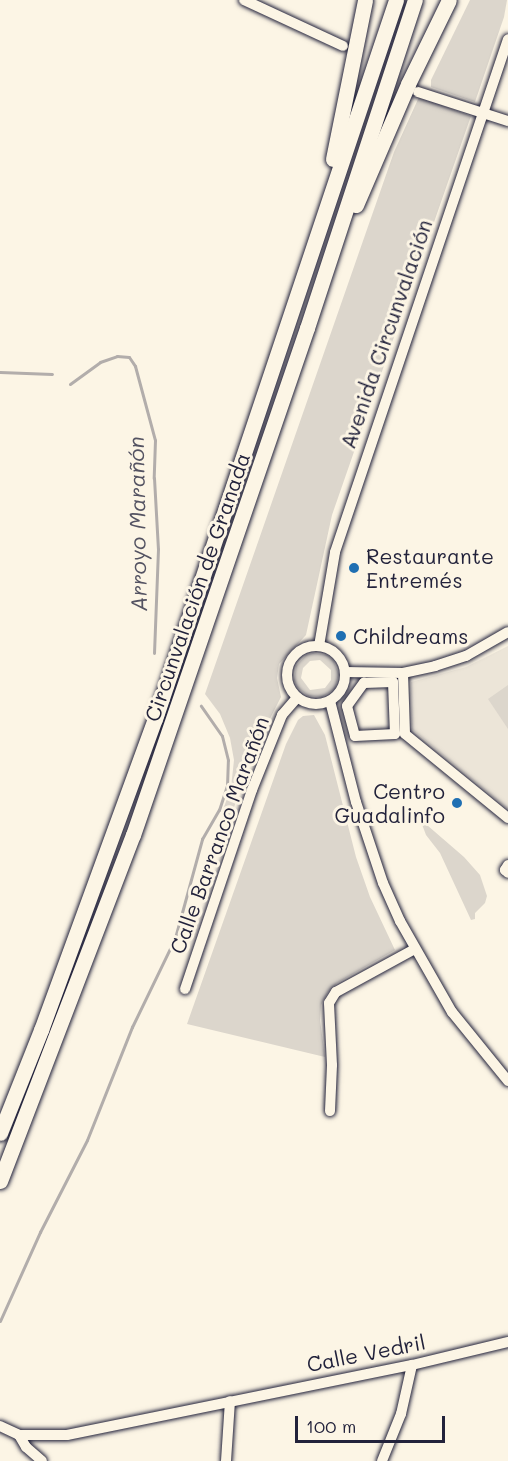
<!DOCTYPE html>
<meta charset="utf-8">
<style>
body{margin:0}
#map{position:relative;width:508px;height:1461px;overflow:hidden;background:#fcf5e5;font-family:Mali,sans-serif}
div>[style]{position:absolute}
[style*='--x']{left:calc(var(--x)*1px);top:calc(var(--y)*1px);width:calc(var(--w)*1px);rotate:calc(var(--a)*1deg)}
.built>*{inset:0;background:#ece5d8}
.green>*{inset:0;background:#dcd6cc}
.stream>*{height:3px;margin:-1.5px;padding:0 1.5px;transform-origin:1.5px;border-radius:1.5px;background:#b2adab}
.roads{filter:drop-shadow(0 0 2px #22223b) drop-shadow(0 0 2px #22223b)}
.minor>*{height:10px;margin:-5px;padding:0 5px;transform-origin:5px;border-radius:5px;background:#fcf5e5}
.minor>.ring{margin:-5px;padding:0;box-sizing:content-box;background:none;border:10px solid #fcf5e5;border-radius:50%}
.highway>*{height:15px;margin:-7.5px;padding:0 7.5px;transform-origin:7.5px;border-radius:7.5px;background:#fcf5e5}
.dots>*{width:16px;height:16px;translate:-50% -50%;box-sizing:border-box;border:3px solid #fcf5e5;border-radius:50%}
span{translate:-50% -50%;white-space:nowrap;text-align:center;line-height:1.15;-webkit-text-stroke:6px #fcf5e5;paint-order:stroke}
.street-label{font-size:21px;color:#22223b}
.poi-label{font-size:21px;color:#22223b}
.left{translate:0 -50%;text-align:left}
.right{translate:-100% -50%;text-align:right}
.water-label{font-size:22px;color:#545362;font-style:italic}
.scale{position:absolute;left:295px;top:1416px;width:150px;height:27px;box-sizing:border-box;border:3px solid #22223b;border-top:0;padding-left:8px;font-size:18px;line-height:21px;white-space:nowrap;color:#22223b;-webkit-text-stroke:4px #fcf5e5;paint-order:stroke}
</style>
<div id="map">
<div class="built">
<i style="clip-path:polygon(508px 646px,508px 809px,412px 729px,411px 682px,466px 667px)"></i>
</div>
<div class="green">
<i style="clip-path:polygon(470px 0,507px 0,504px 17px,475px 102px,431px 87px,431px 80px)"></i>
<i style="clip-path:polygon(419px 97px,471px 116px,332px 515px,306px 635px,279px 664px,277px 678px,281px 697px,253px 752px,230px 819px,221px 815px,231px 788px,234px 760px,230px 738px,220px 714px,205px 694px,394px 152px)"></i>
<i style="clip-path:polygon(evenodd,313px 653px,327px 655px,333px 660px,339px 674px,335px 689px,322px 697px,308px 696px,297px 687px,294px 680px,296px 666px,306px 655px,313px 653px,320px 660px,331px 670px,331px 680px,325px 688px,310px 690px,301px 678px,303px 668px,310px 661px,320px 660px)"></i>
<i style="clip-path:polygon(508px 685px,508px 729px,488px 699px)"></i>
<i style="clip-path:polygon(314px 715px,325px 735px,356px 857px,370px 897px,395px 950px,337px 983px,328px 992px,321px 1005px,320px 1020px,325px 1057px,187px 1024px,286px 744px,298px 720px,303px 716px)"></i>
<i style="clip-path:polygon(420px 819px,464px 857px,480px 875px,487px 896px,485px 903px,475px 913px,475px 919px,471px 920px,440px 853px,426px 835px)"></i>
</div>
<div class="stream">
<i style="--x:0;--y:372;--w:52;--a:2.2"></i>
<i style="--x:70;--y:384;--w:37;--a:-36"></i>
<i style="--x:100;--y:362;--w:18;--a:-19"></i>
<i style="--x:117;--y:356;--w:12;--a:5"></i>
<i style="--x:129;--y:357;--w:11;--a:56"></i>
<i style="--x:135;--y:366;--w:77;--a:74.9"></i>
<i style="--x:155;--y:440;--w:38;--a:92"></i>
<i style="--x:154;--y:478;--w:71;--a:86.8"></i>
<i style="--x:158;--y:549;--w:104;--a:92.2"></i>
<i style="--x:0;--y:1321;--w:98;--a:-65.8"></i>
<i style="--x:40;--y:1232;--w:103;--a:-62.9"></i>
<i style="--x:87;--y:1140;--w:122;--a:-68.3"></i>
<i style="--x:132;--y:1027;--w:99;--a:-64.2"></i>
<i style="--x:175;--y:938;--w:103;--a:-74.7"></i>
<i style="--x:202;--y:839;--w:34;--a:-60"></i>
<i style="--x:219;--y:810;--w:25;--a:-72"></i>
<i style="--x:227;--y:786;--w:26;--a:-88"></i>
<i style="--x:228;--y:760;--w:25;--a:-104"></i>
<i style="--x:222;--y:736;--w:37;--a:-125"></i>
</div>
<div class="roads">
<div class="minor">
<i style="--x:244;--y:0;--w:109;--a:24.9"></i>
<i style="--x:418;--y:92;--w:95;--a:17.9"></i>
<i class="ring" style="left:287px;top:646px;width:48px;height:48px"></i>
<i style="--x:319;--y:646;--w:95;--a:-80.3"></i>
<i style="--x:335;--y:552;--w:541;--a:-71.36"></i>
<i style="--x:345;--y:672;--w:58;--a:1"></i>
<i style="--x:403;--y:673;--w:33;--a:-12"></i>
<i style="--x:435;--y:666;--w:33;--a:-18"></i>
<i style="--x:466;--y:656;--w:48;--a:-29.7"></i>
<i style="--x:403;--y:673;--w:61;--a:88.1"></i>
<i style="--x:405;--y:734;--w:133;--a:39.2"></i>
<i style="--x:393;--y:682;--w:52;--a:87.8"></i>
<i style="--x:395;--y:734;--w:40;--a:177.1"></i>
<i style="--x:355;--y:736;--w:31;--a:-105"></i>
<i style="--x:347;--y:706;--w:29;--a:-54"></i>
<i style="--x:364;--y:683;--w:29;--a:-2"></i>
<i style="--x:330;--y:701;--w:104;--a:75.6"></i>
<i style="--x:356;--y:802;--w:85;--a:71.6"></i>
<i style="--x:383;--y:883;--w:42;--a:65.9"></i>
<i style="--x:400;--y:921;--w:105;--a:60.3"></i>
<i style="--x:452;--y:1012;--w:89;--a:50.9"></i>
<i style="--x:508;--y:865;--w:6;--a:121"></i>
<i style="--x:505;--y:870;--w:4;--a:45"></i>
<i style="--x:185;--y:989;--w:210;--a:-71.4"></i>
<i style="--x:252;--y:790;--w:81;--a:-68.2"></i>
<i style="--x:282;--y:715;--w:23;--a:-49"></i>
<i style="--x:330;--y:1111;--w:46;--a:-87.5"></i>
<i style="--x:332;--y:1065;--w:62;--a:-92.8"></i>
<i style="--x:329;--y:1003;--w:13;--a:-58"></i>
<i style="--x:336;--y:992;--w:90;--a:-28.6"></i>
<i style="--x:0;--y:1426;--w:21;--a:25"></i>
<i style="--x:19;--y:1435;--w:48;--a:0"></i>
<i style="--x:67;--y:1435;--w:352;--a:-11.5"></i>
<i style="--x:412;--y:1365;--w:99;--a:-13.5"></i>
<i style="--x:19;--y:1435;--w:14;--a:60"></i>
<i style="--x:26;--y:1447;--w:21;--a:41"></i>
<i style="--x:226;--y:1461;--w:60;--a:-86.2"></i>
<i style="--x:382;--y:1461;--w:51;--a:-68"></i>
<i style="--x:401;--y:1414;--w:50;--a:-77.3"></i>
</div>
<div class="highway">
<i style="--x:333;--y:159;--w:162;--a:-78.6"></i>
<i style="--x:356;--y:205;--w:132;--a:-66.7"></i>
<i style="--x:408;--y:84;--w:93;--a:-64"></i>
<i style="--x:0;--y:1133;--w:111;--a:-68.3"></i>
<i style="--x:41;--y:1030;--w:331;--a:-69.9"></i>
<i style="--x:155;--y:719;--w:758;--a:-71.47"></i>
<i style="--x:0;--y:1181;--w:371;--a:-69"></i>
<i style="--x:133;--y:835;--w:536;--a:-71.06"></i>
<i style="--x:307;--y:328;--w:345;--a:-71.8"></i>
</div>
</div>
<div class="dots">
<i style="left:354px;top:568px;background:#1f6fb2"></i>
<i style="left:341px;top:636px;background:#1f6fb2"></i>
<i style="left:457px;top:803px;background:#1f6fb2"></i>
</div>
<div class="street-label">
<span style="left:386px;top:334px;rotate:-71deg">Avenida Circunvalación</span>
<span style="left:197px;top:587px;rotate:-71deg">Circunvalación de Granada</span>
<span style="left:219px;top:835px;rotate:-70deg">Calle Barranco Marañón</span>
<span style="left:366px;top:1353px;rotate:-11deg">Calle Vedril</span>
</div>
<div class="poi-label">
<span class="left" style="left:366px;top:568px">Restaurante<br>Entremés</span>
<span class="left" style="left:353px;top:636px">Childreams</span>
<span class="right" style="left:445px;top:803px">Centro<br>Guadalinfo</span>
</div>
<div class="water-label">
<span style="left:137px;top:524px;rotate:-91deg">Arroyo Marañón</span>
</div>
<div class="scale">100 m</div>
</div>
